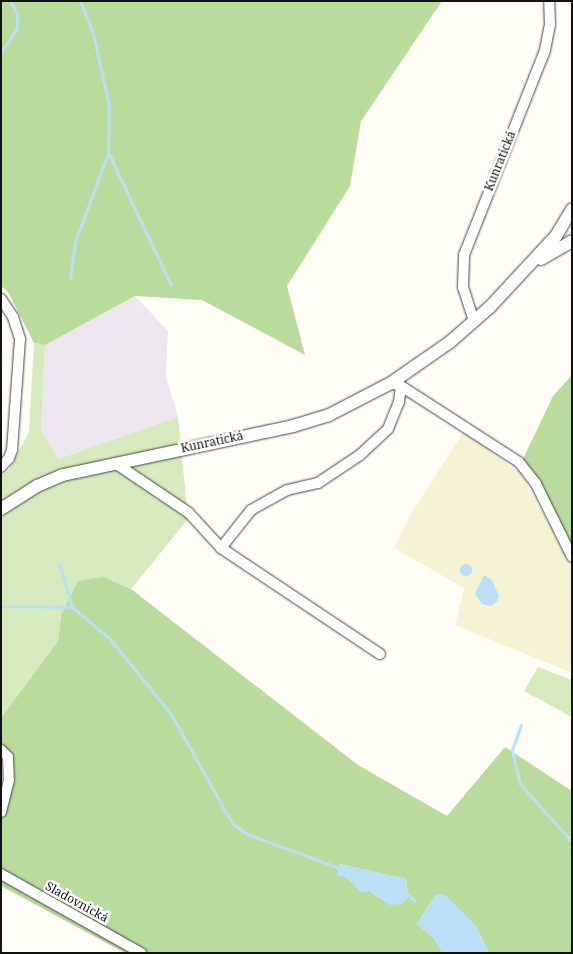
<!DOCTYPE html>
<meta charset="utf-8">
<style>
body{margin:0}
#map{position:relative;width:573px;height:954px;overflow:hidden;background:#fffdf5;font-family:"Noto Serif",serif}
div>[style]{position:absolute}
[style*='--x']{left:calc(var(--x)*1px);top:calc(var(--y)*1px);width:calc(var(--w)*1px);rotate:calc(var(--a)*1deg)}
.industrial>*{inset:0;background:#eee6ef}
.farmland>*{inset:0;background:#f6f3d4}
.green>*{inset:0;background:#d5ebbd}
.forest>*{inset:0;background:#b9dc9c}
.water>*{inset:0;background:#b9e0f7}
.round{border-radius:50%}
.stream>*{height:3px;margin:-1.5px;padding:0 1.5px;transform-origin:1.5px;border-radius:1.5px;background:#b9e0f7}
.roads{filter:drop-shadow(0 0 1px #444) drop-shadow(0 0 1px #444)}
.minor>*{height:10px;margin:-5px;padding:0 5px;transform-origin:5px;border-radius:5px;background:#fff}
.tertiary>*{height:12px;margin:-6px;padding:0 6px;transform-origin:6px;border-radius:6px;background:#fff}
span{translate:-50% -50%;white-space:nowrap;text-align:center;line-height:1.15;-webkit-text-stroke:5px #fff;paint-order:stroke}
.street-label{font-size:12px;color:#111}
.frame{position:absolute;inset:0;border:2px solid #111;pointer-events:none}
</style>
<div id="map">
<div class="industrial">
<i style="clip-path:polygon(135px 296px,168px 331px,166px 377px,178px 417px,58px 459px,41px 430px,45px 345px)"></i>
</div>
<div class="farmland">
<i style="clip-path:polygon(464px 431px,522px 475px,572px 566px,572px 673px,455px 625px,464px 588px,394px 548px,409px 517px)"></i>
</div>
<div class="green">
<i style="clip-path:polygon(34px 343px,45px 345px,41px 430px,58px 459px,178px 417px,188px 519px,131px 589px,104px 577px,61px 615px,58px 641px,1px 718px,1px 475px,8px 471px,29px 432px)"></i>
<i style="clip-path:polygon(538px 667px,572px 680px,572px 717px,524px 691px)"></i>
</div>
<div class="forest">
<i style="clip-path:polygon(1px 1px,442px 1px,361px 121px,350px 186px,287px 286px,305px 355px,202px 300px,135px 296px,45px 345px,34px 343px,8px 292px,1px 286px)"></i>
<i style="clip-path:polygon(572px 375px,572px 547px,523px 459px,553px 396px)"></i>
<i style="clip-path:polygon(evenodd,104px 577px,131px 589px,358px 765px,447px 816px,505px 747px,572px 791px,572px 953px,489px 953px,475px 925px,436px 894px,417px 924px,434px 938px,443px 953px,125px 953px,1px 886px,1px 812px,9px 780px,1px 748px,1px 718px,58px 641px,61px 615px,78px 581px,104px 577px,339px 864px,406px 879px,408px 899px,379px 898px,370px 891px,361px 891px,347px 878px,339px 864px)"></i>
</div>
<div class="water">
<i class="round" style="left:460px;top:564px;width:12px;height:12px"></i>
<i style="clip-path:polygon(484px 575px,492px 580px,499px 596px,497px 602px,491px 606px,482px 604px,475px 594px)"></i>
<i style="clip-path:polygon(339px 864px,406px 879px,408px 899px,402px 904px,389px 905px,370px 891px,361px 892px,347px 878px,337px 875px)"></i>
<i style="clip-path:polygon(436px 894px,444px 894px,475px 925px,489px 953px,443px 953px,434px 938px,417px 924px)"></i>
</div>
<div class="stream">
<i style="--x:80;--y:1;--w:35;--a:68"></i>
<i style="--x:93;--y:34;--w:73;--a:77.3"></i>
<i style="--x:109;--y:105;--w:47;--a:91.2"></i>
<i style="--x:108;--y:152;--w:147;--a:64.7"></i>
<i style="--x:1;--y:52;--w:29;--a:-56"></i>
<i style="--x:17;--y:28;--w:15;--a:-90"></i>
<i style="--x:17;--y:13;--w:14;--a:-120"></i>
<i style="--x:70;--y:278;--w:36;--a:-82"></i>
<i style="--x:75;--y:242;--w:95;--a:-69.7"></i>
<i style="--x:60;--y:565;--w:44;--a:74.1"></i>
<i style="--x:1;--y:606;--w:71;--a:0.8"></i>
<i style="--x:72;--y:607;--w:50;--a:40.1"></i>
<i style="--x:110;--y:639;--w:97;--a:50.9"></i>
<i style="--x:171;--y:714;--w:125;--a:60.8"></i>
<i style="--x:232;--y:823;--w:19;--a:36"></i>
<i style="--x:247;--y:834;--w:101;--a:20.2"></i>
<i style="--x:521;--y:725;--w:27;--a:110"></i>
<i style="--x:512;--y:750;--w:35;--a:77"></i>
<i style="--x:520;--y:784;--w:78;--a:48.1"></i>
<i style="--x:406;--y:893;--w:12;--a:42"></i>
</div>
<div class="roads">
<div class="minor">
<i style="--x:1;--y:299;--w:22;--a:56"></i>
<i style="--x:13;--y:317;--w:23;--a:72"></i>
<i style="--x:20;--y:339;--w:111;--a:94.1"></i>
<i style="--x:12;--y:450;--w:9;--a:111"></i>
<i style="--x:9;--y:458;--w:12;--a:132"></i>
<i style="--x:474;--y:321;--w:36;--a:-108"></i>
<i style="--x:463;--y:287;--w:32;--a:-88"></i>
<i style="--x:464;--y:255;--w:220;--a:-68.4"></i>
<i style="--x:545;--y:50;--w:25;--a:-79"></i>
<i style="--x:550;--y:25;--w:24;--a:-92"></i>
<i style="--x:391;--y:383;--w:10;--a:17"></i>
<i style="--x:401;--y:386;--w:140;--a:32.8"></i>
<i style="--x:519;--y:462;--w:28;--a:52"></i>
<i style="--x:536;--y:484;--w:81;--a:63.7"></i>
<i style="--x:115;--y:463;--w:89;--a:34"></i>
<i style="--x:189;--y:513;--w:47;--a:47.6"></i>
<i style="--x:221;--y:548;--w:191;--a:33.7"></i>
<i style="--x:221;--y:548;--w:48;--a:-51.7"></i>
<i style="--x:251;--y:510;--w:41;--a:-29.1"></i>
<i style="--x:287;--y:490;--w:32;--a:-13"></i>
<i style="--x:318;--y:483;--w:50;--a:-33.7"></i>
<i style="--x:360;--y:455;--w:38;--a:-43"></i>
<i style="--x:388;--y:429;--w:29;--a:-68"></i>
<i style="--x:399;--y:402;--w:16;--a:-83"></i>
<i style="--x:1;--y:750;--w:10;--a:45"></i>
<i style="--x:8;--y:757;--w:23;--a:88"></i>
<i style="--x:9;--y:780;--w:33;--a:104"></i>
<i style="--x:1;--y:874;--w:161;--a:29.4"></i>
</div>
<div class="tertiary">
<i style="--x:541;--y:259;--w:36;--a:-30"></i>
<i style="--x:1;--y:509;--w:43;--a:-32.6"></i>
<i style="--x:37;--y:486;--w:28;--a:-23"></i>
<i style="--x:63;--y:475;--w:235;--a:-12"></i>
<i style="--x:293;--y:426;--w:38;--a:-17"></i>
<i style="--x:329;--y:415;--w:70;--a:-27.3"></i>
<i style="--x:391;--y:383;--w:72;--a:-34.8"></i>
<i style="--x:450;--y:342;--w:53;--a:-41.2"></i>
<i style="--x:490;--y:307;--w:97;--a:-47.1"></i>
<i style="--x:556;--y:236;--w:31;--a:-59"></i>
</div>
</div>
<div class="street-label">
<span style="left:500px;top:161px;rotate:-68deg">Kunratická</span>
<span style="left:212px;top:442px;rotate:-12deg">Kunratická</span>
<span style="left:77px;top:902px;rotate:29deg">Sladovnická</span>
</div>
<div class="frame"></div>
</div>
